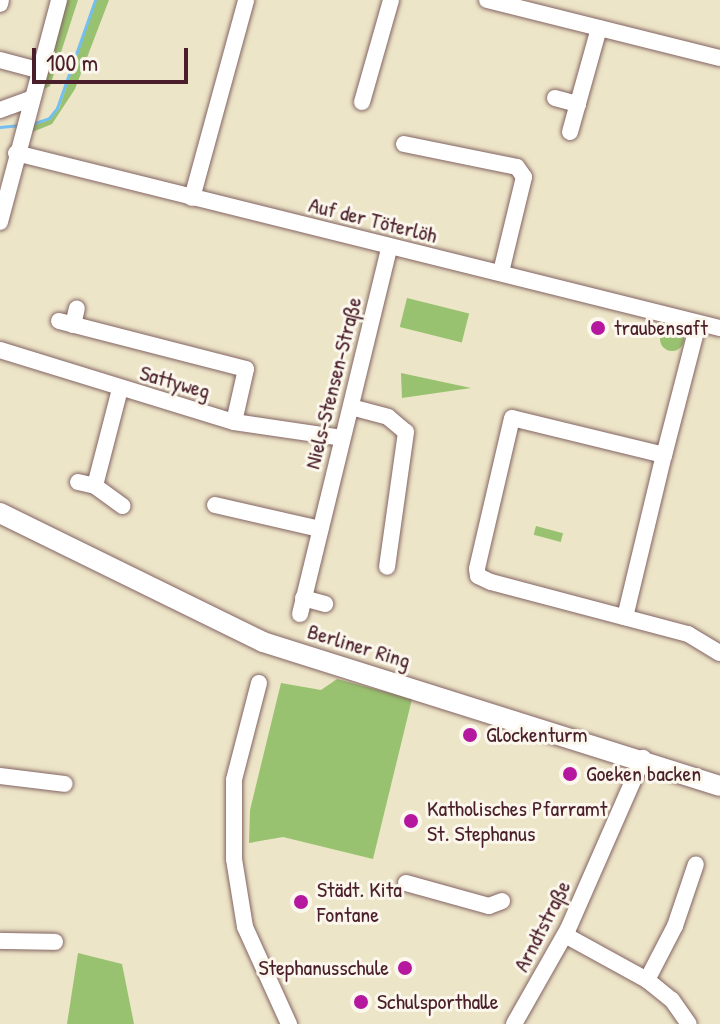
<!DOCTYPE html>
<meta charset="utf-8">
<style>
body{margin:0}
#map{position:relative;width:720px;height:1024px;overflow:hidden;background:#ede5c8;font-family:"Patrick Hand",sans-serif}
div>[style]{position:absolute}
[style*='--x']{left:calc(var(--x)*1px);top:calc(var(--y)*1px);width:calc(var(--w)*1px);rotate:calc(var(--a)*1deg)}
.green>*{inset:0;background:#98c26f;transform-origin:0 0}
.round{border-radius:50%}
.stream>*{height:3px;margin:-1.5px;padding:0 1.5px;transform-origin:1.5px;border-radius:1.5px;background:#75bfee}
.roads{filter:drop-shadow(0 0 2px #836462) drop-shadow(0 0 2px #836462)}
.minor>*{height:16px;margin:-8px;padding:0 8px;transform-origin:8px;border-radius:8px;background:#fff}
.major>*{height:20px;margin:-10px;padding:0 10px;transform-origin:10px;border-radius:10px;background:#fff}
.dots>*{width:22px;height:22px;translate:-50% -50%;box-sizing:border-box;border:4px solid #fbf7ec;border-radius:50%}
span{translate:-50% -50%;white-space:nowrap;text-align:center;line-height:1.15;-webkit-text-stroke:6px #fbf7ec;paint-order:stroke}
.street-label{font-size:22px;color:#4a1f2b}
.poi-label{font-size:22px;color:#4a1f2b}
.left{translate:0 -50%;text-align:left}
.right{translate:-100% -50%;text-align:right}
.scale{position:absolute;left:32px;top:48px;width:156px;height:36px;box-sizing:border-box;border:4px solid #4a1f2b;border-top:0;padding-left:10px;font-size:24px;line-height:28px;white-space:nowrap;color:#4a1f2b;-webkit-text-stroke:6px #fbf7ec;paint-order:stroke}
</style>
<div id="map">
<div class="green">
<i style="clip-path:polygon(67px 0,78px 0,50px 86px,42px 90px)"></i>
<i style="clip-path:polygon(96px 0,109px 0,75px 89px,52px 124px,30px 133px,32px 126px,49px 120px,59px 109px)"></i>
<i style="left:407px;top:298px;width:64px;height:30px;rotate:14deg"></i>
<i class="round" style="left:660px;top:327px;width:24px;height:24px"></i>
<i style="clip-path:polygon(401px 373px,471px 388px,402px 398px)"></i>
<i style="left:536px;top:526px;width:28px;height:9px;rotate:15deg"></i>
<i style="clip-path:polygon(337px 679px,412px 699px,373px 859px,283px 837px,249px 843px,250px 810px,281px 683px,321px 690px)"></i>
<i style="clip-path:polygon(78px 953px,122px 964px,134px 1024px,67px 1024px)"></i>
</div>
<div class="stream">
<i style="--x:32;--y:124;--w:18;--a:-19"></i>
<i style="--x:49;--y:118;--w:13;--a:-51"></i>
<i style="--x:57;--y:108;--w:114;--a:-70.6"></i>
<i style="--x:0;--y:127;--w:20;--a:-6"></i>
</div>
<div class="roads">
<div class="minor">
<i style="--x:487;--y:0;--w:240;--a:14"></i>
<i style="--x:0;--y:4;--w:4;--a:-76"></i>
<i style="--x:0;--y:60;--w:39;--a:15"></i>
<i style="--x:555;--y:98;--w:24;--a:15"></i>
<i style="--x:362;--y:102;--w:106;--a:-74.1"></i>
<i style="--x:0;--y:110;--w:33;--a:-20"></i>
<i style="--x:570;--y:132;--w:108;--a:-74.4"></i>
<i style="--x:404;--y:144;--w:115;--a:11.5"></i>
<i style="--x:517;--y:167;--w:12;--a:55"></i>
<i style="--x:524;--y:177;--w:98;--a:103.6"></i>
<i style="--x:16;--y:153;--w:725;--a:13.96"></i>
<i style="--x:192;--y:198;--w:205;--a:-74.7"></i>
<i style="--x:0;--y:222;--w:230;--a:-75.1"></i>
<i style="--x:59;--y:321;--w:193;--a:14.4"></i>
<i style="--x:246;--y:369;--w:54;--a:102.8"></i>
<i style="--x:698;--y:324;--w:135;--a:104.5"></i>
<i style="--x:664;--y:455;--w:156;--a:-166.3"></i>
<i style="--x:512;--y:418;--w:155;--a:103.1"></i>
<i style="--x:477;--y:569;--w:7;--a:82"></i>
<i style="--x:478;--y:576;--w:14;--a:25"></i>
<i style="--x:491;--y:582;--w:204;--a:14.8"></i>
<i style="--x:688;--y:634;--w:37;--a:31"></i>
<i style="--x:73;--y:325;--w:17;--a:-77"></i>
<i style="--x:0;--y:350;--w:245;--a:17.1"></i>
<i style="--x:234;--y:422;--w:109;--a:8.4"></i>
<i style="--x:120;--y:389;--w:100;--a:104.5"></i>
<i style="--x:95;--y:486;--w:34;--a:36"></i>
<i style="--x:351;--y:407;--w:38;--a:15"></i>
<i style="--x:388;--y:417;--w:23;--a:40"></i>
<i style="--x:406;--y:432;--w:136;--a:98"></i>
<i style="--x:78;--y:482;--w:17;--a:13"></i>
<i style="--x:215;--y:505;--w:108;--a:12.9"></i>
<i style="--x:303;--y:598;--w:23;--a:15"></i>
<i style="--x:300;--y:614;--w:377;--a:-76.3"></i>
<i style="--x:625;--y:617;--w:167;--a:-76.5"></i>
<i style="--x:259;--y:683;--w:100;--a:104.5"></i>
<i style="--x:234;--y:780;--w:79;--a:90"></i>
<i style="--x:234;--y:859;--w:69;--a:80.8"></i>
<i style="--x:245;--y:927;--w:107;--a:65.6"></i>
<i style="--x:0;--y:776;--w:65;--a:7"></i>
<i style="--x:406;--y:883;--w:86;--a:15.5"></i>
<i style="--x:489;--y:906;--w:14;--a:-21"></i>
<i style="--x:565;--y:935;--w:94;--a:28.8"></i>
<i style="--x:647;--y:980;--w:32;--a:39"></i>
<i style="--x:672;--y:1000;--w:29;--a:55"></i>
<i style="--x:0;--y:941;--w:55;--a:1"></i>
<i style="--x:647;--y:980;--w:61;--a:-62.6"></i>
<i style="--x:675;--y:926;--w:65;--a:-71.3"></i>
<i style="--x:514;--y:1024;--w:109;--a:-60.4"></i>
<i style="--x:568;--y:929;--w:187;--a:-66.3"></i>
</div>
<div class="major">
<i style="--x:0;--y:513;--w:293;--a:26.1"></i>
<i style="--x:263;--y:642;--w:479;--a:17.5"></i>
</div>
</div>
<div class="dots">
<i style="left:598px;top:328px;background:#b5179e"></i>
<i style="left:470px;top:735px;background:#b5179e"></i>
<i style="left:570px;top:774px;background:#b5179e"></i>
<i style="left:411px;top:821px;background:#b5179e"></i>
<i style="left:301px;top:902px;background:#b5179e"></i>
<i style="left:405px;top:968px;background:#b5179e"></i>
<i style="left:361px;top:1002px;background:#b5179e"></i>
</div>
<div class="street-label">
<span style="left:373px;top:220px;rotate:14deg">Auf der Töterlöh</span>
<span style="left:175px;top:382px;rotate:16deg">Sattyweg</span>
<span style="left:333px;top:383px;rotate:-76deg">Niels-Stensen-Straße</span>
<span style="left:359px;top:646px;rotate:17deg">Berliner Ring</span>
<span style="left:542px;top:926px;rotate:-63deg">Arndtstraße</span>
</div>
<div class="poi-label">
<span class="left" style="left:614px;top:328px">traubensaft</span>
<span class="left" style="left:486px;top:735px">Glockenturm</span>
<span class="left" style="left:586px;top:774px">Goeken backen</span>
<span class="left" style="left:427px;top:821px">Katholisches Pfarramt<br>St. Stephanus</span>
<span class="left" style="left:317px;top:902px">Städt. Kita<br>Fontane</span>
<span class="right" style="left:389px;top:968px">Stephanusschule</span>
<span class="left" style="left:377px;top:1002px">Schulsporthalle</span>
</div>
<div class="scale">100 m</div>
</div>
